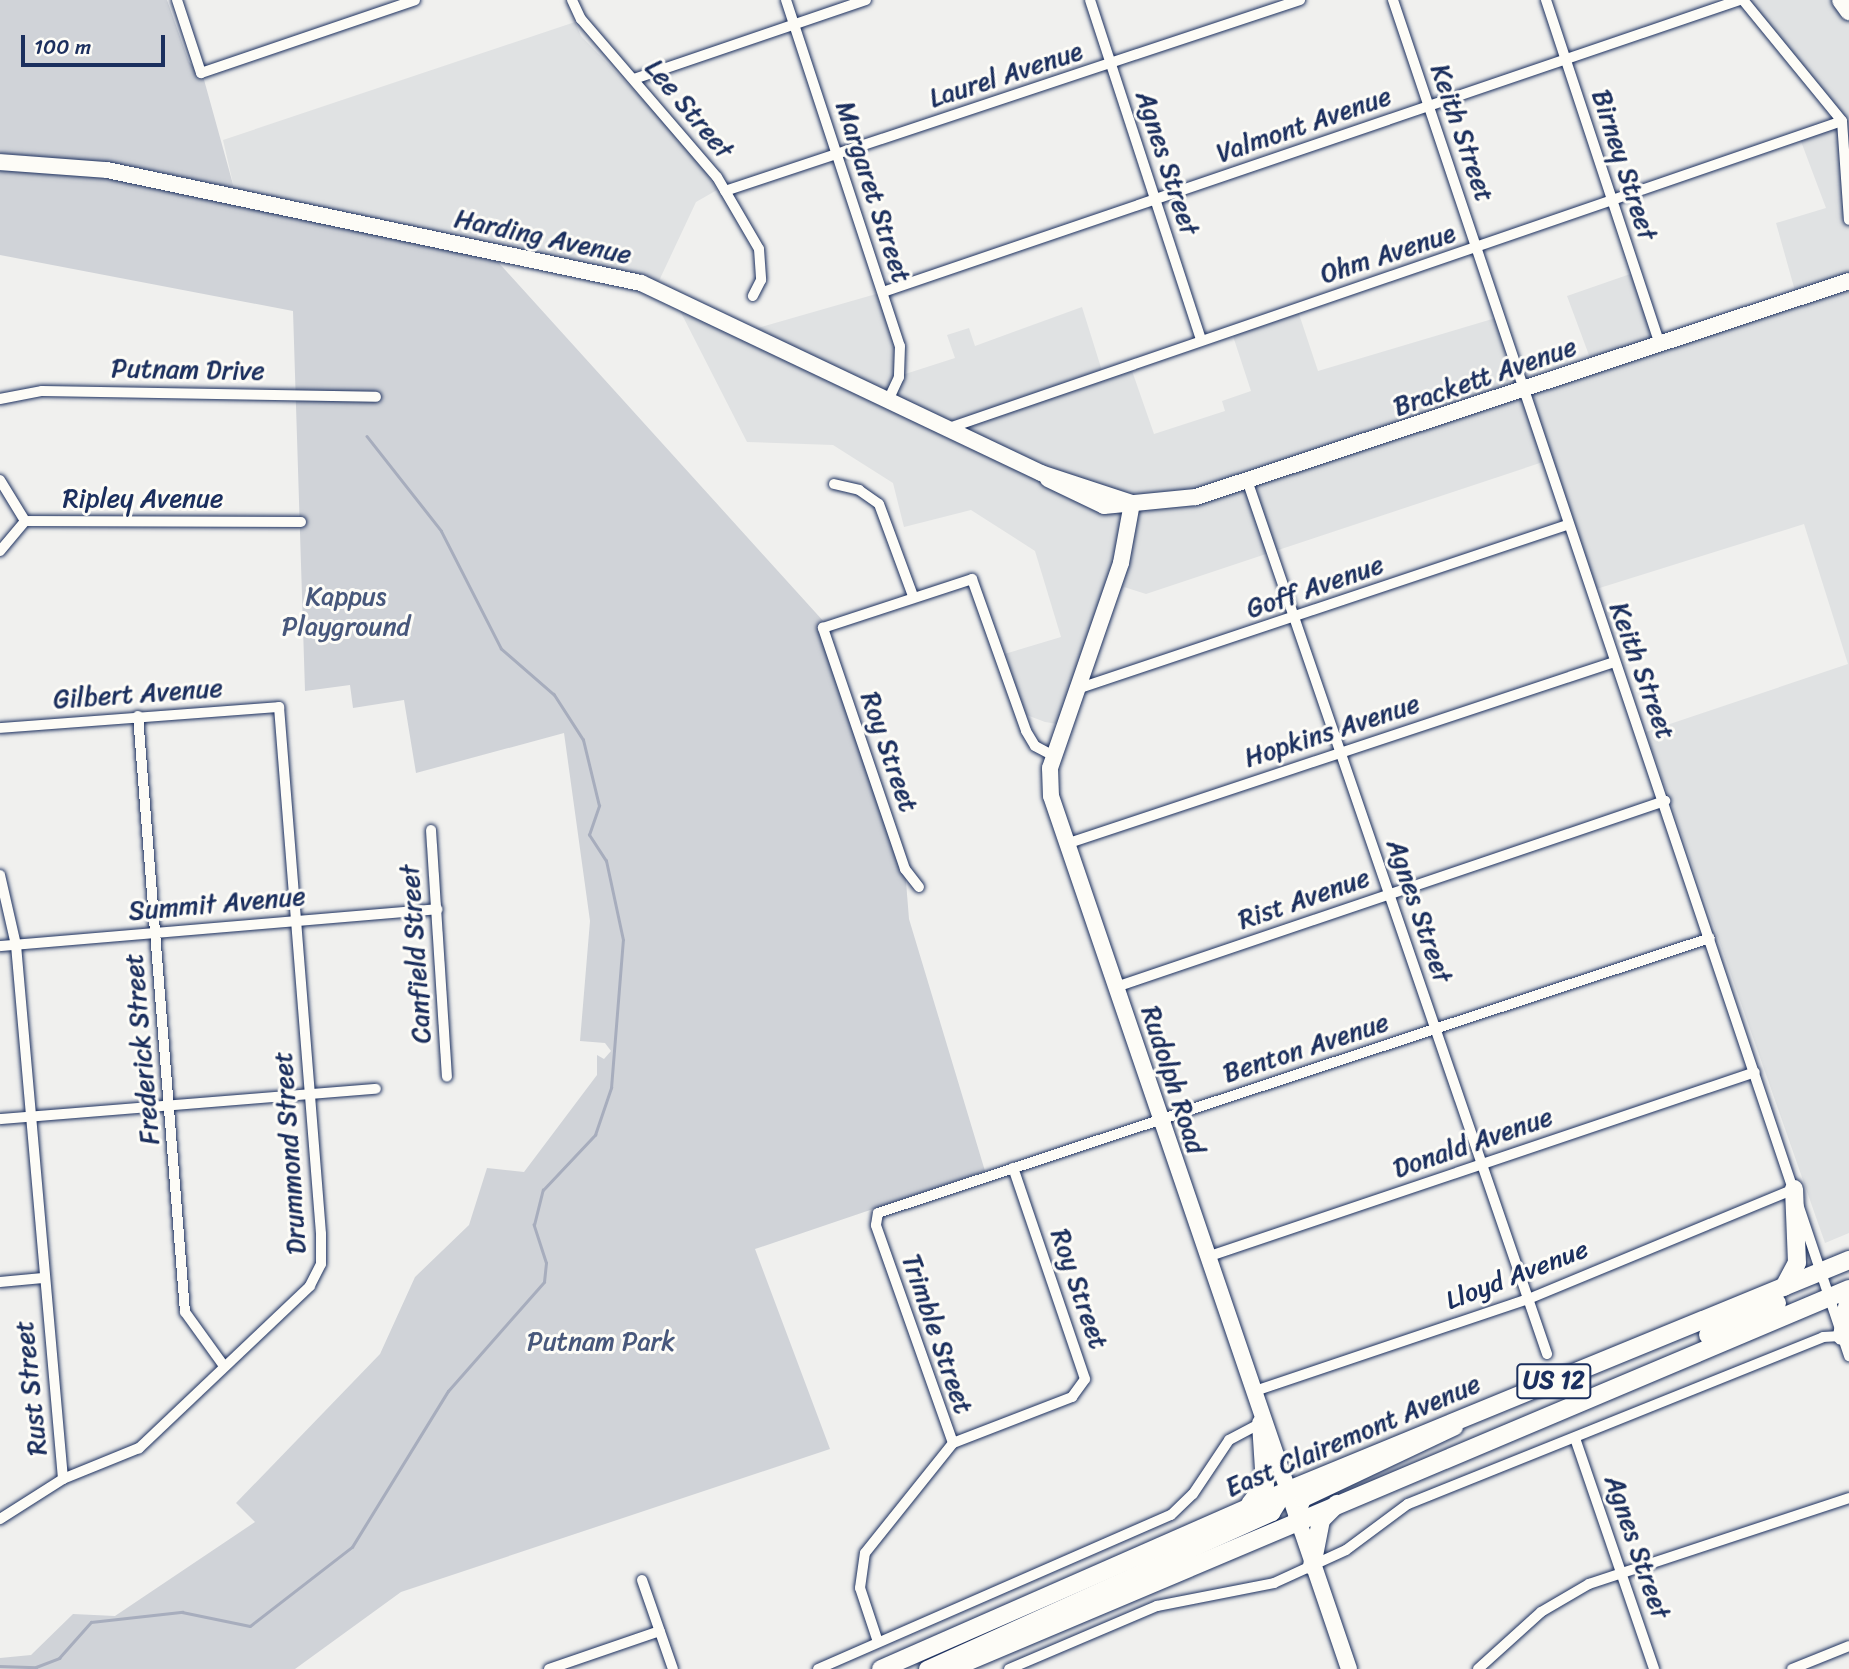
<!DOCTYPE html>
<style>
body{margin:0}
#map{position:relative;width:1849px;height:1669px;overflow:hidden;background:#f0f0ee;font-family:Sriracha,sans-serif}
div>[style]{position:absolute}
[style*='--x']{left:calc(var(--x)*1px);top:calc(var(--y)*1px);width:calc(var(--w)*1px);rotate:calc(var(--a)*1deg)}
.built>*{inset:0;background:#e0e2e3}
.green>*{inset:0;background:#d0d3d8}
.stream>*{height:2.5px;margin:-1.25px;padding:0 1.25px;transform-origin:1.25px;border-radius:1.25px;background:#a7adbd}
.roads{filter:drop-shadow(0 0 2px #1b2f5e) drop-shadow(0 0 2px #1b2f5e)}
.street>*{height:10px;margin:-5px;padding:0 5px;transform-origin:5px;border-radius:5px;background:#fdfcf7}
.secondary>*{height:16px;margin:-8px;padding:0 8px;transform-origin:8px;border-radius:8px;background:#fdfcf7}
.primary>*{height:18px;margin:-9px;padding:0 9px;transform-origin:9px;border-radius:9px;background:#fdfcf7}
span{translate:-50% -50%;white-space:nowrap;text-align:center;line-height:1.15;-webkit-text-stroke:6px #fdfcf7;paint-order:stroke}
.shield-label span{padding:2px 5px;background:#fdfcf7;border:2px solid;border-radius:5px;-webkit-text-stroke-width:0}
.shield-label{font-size:24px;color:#1b2f5e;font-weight:700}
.street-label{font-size:26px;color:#1b2f5e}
.park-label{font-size:26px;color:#48587c}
.scale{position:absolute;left:21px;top:35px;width:144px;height:32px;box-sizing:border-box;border:4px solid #1b2f5e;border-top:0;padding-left:9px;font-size:21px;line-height:24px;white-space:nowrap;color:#1b2f5e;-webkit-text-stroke:5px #fdfcf7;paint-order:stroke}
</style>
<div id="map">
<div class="built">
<i style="clip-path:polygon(1743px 0,1841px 0,1849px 11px,1849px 1233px,1825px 1243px,1646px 732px,1848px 664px,1804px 524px,1590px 591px,1546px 461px,1146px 594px,1124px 587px,1104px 613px,1064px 725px,1045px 722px,1019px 712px,1001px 655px,1061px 637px,1035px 551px,971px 510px,904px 527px,893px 483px,833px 445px,747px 442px,673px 297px,747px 331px,883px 292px,900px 346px,899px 376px,955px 358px,947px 335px,969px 328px,975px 346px,1082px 307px,1103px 374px,1130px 365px,1154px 434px,1225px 411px,1222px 401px,1251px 391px,1231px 330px,1297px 308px,1318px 371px,1499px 317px,1523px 389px,1593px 366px,1567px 296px,1636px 272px,1660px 344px,1797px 298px,1776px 223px,1826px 208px,1799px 136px,1841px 121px)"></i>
<i style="clip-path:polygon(575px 22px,581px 36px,693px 152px,717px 190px,696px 202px,658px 283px,234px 188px,223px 140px)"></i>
</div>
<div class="green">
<i style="clip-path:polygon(0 0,167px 0,189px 62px,203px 76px,234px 188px,119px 164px,0 153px)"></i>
<i style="clip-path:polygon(0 162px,107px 170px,488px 251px,825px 623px,905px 869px,909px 919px,985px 1171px,755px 1249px,830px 1449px,401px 1592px,295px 1669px,0 1669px,0 1658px,31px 1655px,73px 1614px,115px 1616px,255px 1522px,236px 1503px,380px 1354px,415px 1277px,469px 1225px,487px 1168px,524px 1172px,597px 1075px,597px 1055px,604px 1059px,611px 1051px,605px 1043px,580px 1041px,590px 921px,564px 733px,416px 773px,404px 700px,353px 708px,350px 685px,305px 691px,293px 311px,0 255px)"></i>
</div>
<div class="stream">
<i style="--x:0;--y:1666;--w:36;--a:2"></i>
<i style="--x:36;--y:1667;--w:25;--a:-21"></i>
<i style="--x:59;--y:1658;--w:48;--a:-48.4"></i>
<i style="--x:91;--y:1622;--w:92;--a:-6.3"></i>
<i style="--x:182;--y:1612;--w:69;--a:11.6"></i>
<i style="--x:250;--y:1626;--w:129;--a:-37.8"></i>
<i style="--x:352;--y:1547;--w:183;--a:-58.4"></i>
<i style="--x:448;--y:1391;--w:145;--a:-48.6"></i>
<i style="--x:544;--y:1282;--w:19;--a:-84"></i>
<i style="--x:546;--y:1263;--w:40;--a:-108"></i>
<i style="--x:534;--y:1225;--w:36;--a:-76"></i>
<i style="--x:543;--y:1190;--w:76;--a:-46.6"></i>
<i style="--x:595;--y:1135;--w:50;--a:-71.2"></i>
<i style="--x:611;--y:1088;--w:148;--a:-85.4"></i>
<i style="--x:623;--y:940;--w:81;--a:-102.1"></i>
<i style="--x:606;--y:861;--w:31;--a:-123"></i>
<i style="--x:589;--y:835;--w:31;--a:-71"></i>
<i style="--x:599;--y:806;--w:68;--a:-103.6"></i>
<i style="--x:583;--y:740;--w:54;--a:-122.8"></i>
<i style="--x:554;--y:695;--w:70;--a:-139"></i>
<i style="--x:501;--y:649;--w:132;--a:-117"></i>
<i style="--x:441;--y:531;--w:120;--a:-128.2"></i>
</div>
<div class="roads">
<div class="street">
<i style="--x:177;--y:0;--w:77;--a:71.8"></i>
<i style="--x:201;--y:73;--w:226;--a:-18.8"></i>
<i style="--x:572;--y:0;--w:21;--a:65"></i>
<i style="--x:581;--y:19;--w:208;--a:49.3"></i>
<i style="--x:717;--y:177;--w:83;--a:59.7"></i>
<i style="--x:759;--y:249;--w:31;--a:86"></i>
<i style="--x:761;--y:280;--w:18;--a:117"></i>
<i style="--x:786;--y:0;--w:364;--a:71.8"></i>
<i style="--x:900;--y:346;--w:31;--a:92"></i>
<i style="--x:899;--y:377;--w:23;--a:115"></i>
<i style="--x:1090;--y:0;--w:358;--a:71.9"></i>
<i style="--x:1393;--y:0;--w:1431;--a:71.41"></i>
<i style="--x:1546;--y:0;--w:362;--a:71.7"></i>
<i style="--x:1743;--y:0;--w:156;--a:50.7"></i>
<i style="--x:1842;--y:121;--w:99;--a:86"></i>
<i style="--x:634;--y:79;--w:245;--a:-18.8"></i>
<i style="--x:725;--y:191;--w:606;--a:-18.38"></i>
<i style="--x:883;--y:292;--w:905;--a:-18.82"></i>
<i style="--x:0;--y:399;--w:43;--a:-10.8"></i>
<i style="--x:42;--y:391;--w:334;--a:1"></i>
<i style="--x:949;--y:428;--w:944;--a:-18.97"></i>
<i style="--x:0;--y:480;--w:48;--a:58.6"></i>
<i style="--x:1248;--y:483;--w:921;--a:71.05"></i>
<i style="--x:834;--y:484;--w:26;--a:13"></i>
<i style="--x:859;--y:490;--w:24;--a:35"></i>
<i style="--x:879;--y:504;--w:98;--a:69.7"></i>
<i style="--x:0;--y:551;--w:39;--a:-50"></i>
<i style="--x:25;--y:521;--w:276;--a:0.2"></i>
<i style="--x:1077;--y:689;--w:517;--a:-18.51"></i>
<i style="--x:138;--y:716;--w:598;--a:85.49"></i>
<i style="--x:185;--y:1312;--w:67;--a:54.2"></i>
<i style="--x:0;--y:728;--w:280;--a:-4.3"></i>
<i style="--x:279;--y:707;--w:529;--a:85.44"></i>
<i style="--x:321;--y:1234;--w:30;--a:90"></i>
<i style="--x:321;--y:1264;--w:25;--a:117"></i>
<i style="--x:310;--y:1286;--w:236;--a:136.5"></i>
<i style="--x:139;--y:1448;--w:82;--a:157.8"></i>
<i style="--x:63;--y:1479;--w:75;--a:147.6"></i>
<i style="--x:431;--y:830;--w:247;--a:86.3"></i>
<i style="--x:1066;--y:844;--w:577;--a:-18.37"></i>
<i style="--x:0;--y:875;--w:72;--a:77.1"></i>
<i style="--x:16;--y:945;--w:536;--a:84.97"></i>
<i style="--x:919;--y:887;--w:23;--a:-128"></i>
<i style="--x:905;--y:869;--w:255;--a:-108.8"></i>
<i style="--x:823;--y:628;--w:157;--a:-18.2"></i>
<i style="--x:972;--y:579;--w:161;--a:70.4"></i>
<i style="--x:1026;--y:731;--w:17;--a:59"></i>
<i style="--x:1035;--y:746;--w:21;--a:28"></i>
<i style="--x:0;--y:946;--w:439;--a:-4.8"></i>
<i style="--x:1116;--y:987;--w:580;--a:-18.72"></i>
<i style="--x:0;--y:1119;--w:377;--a:-4.6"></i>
<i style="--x:1207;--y:1257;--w:578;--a:-18.65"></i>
<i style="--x:0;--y:1282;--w:43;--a:-5.3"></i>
<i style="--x:1252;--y:1392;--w:289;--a:-18.6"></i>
<i style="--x:1526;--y:1300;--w:290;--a:-22.5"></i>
<i style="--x:1576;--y:1441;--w:241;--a:71.1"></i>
<i style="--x:953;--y:1443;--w:128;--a:-21.1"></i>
<i style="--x:1072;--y:1397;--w:22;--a:-54"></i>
<i style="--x:1085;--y:1379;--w:223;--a:-108.8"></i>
<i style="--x:642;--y:1580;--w:94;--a:70.8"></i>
<i style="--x:878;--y:1642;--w:57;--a:-108.4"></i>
<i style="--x:860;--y:1588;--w:35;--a:-82"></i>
<i style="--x:865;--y:1553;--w:141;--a:-51.3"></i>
<i style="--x:953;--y:1443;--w:231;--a:-109.5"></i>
<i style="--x:876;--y:1225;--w:12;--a:-81"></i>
<i style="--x:878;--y:1213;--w:876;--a:-18.29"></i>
<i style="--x:549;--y:1669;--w:117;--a:-18.9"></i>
<i style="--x:818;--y:1669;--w:385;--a:-23.6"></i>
<i style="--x:1171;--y:1515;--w:30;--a:-44"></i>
<i style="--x:1193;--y:1494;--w:65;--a:-56.3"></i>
<i style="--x:1229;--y:1440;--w:36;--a:-28"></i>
<i style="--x:1009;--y:1669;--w:161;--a:-23.1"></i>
<i style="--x:1157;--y:1606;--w:119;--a:-11.1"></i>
<i style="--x:1274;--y:1583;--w:79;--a:-24.6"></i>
<i style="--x:1346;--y:1550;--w:77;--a:-36.6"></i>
<i style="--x:1408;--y:1504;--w:447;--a:-21.9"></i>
<i style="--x:1823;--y:1337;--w:22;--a:-3"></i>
<i style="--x:1478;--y:1669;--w:85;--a:-42.1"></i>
<i style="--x:1541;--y:1612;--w:56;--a:-30.3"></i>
<i style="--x:1589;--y:1584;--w:274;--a:-18.3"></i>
<i style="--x:1792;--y:1669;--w:61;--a:-22"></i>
</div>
<div class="secondary">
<i style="--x:0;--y:162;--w:107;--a:4.3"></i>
<i style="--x:107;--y:170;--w:546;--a:11.95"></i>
<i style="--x:641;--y:283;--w:443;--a:25.4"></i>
<i style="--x:1041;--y:473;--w:96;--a:18.2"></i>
<i style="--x:1048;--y:479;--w:62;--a:25.7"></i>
<i style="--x:1104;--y:506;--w:92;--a:-5.6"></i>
<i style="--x:1196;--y:497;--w:688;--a:-18.3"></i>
<i style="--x:1132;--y:503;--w:61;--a:100.4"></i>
<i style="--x:1121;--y:563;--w:217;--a:109.1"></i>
<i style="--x:1050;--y:768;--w:28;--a:88"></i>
<i style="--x:1051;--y:796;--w:922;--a:71.15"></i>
<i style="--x:1296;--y:1518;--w:20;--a:-70"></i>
<i style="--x:1303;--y:1499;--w:168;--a:-25.3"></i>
<i style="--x:927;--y:1669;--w:379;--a:-24.3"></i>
<i style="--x:1272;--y:1513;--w:26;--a:-58"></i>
</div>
<div class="primary">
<i style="--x:1841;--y:0;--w:14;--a:54"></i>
<i style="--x:1784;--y:1287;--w:27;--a:-62"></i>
<i style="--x:1797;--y:1263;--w:74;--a:-92.3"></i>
<i style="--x:1708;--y:1335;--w:76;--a:-24.9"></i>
<i style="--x:1842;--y:1336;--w:41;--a:-80.1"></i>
<i style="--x:1250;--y:1504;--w:24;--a:-52"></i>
<i style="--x:1265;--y:1485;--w:62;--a:-93.7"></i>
<i style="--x:1312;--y:1566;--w:47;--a:-78.9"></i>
<i style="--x:1321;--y:1520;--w:23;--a:-45"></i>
<i style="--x:881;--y:1669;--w:442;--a:-23.7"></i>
<i style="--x:1286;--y:1491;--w:609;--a:-22.31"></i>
<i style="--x:950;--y:1669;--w:976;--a:-22.91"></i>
</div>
</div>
<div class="shield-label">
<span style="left:1554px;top:1381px">US 12</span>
</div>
<div class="street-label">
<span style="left:1006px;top:75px;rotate:-18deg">Laurel Avenue</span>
<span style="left:689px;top:109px;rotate:50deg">Lee Street</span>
<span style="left:1304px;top:125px;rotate:-19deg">Valmont Avenue</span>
<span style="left:1462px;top:133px;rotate:71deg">Keith Street</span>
<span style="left:1167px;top:163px;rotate:72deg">Agnes Street</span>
<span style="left:1624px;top:165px;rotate:72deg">Birney Street</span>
<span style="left:873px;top:192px;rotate:72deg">Margaret Street</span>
<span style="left:543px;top:237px;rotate:12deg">Harding Avenue</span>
<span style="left:1388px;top:254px;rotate:-18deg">Ohm Avenue</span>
<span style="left:188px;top:370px;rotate:1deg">Putnam Drive</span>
<span style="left:1485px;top:377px;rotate:-19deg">Brackett Avenue</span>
<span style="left:143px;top:499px">Ripley Avenue</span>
<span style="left:1315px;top:587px;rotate:-19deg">Goff Avenue</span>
<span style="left:1642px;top:671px;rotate:70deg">Keith Street</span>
<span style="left:138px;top:694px;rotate:-4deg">Gilbert Avenue</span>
<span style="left:1332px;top:731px;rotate:-18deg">Hopkins Avenue</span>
<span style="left:889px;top:752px;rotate:71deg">Roy Street</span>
<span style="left:1304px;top:899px;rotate:-19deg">Rist Avenue</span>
<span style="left:217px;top:904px;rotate:-5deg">Summit Avenue</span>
<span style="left:1419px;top:911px;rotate:71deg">Agnes Street</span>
<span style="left:416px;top:954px;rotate:-94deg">Canfield Street</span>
<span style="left:1306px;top:1048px;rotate:-18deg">Benton Avenue</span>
<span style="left:142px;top:1049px;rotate:-95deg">Frederick Street</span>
<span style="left:1173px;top:1080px;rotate:72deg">Rudolph Road</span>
<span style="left:1473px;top:1143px;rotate:-19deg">Donald Avenue</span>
<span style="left:290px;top:1153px;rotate:-94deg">Drummond Street</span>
<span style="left:1517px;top:1275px;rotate:-21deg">Lloyd Avenue</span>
<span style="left:1079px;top:1289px;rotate:71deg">Roy Street</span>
<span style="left:937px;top:1334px;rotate:71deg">Trimble Street</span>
<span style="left:31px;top:1388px;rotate:-96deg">Rust Street</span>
<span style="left:1353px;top:1436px;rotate:-23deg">East Clairemont Avenue</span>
<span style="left:1637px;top:1547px;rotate:71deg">Agnes Street</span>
</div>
<div class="park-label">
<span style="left:346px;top:612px">Kappus<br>Playground</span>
<span style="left:601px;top:1342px">Putnam Park</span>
</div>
<div class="scale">100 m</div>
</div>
